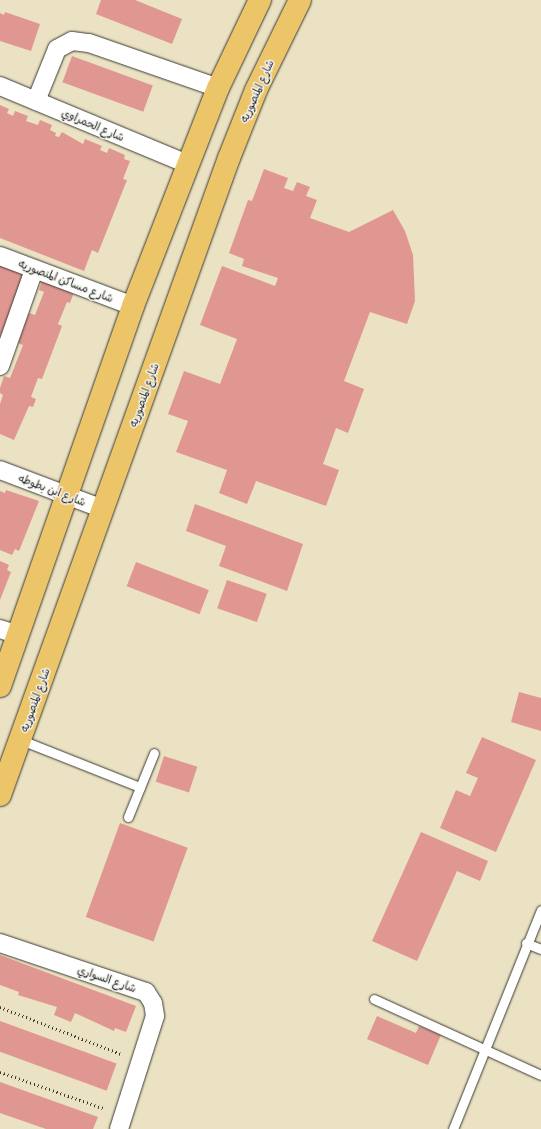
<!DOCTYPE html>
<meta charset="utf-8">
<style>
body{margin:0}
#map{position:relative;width:541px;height:1129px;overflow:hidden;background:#eae2c2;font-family:Delius,"Playpen Sans Arabic",sans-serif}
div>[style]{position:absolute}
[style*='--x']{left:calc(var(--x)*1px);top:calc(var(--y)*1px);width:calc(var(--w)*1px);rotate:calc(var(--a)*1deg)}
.building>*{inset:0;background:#e19791;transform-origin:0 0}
.path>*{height:2.5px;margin-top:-1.25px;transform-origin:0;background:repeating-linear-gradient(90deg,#3b3a35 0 1px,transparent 0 4px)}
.roads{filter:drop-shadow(0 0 1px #3b3a35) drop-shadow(0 0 1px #3b3a35)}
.service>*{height:9px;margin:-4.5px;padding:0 4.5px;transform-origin:4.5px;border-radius:4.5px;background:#fff}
.minor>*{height:18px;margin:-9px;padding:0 9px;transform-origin:9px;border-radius:9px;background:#fff}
.primary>*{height:22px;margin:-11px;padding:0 11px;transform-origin:11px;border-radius:11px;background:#ecc569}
span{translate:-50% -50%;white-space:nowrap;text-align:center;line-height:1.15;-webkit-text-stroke:3px #f6f6f2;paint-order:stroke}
.street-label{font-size:11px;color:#1c1c1c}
</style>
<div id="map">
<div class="building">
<i style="clip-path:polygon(101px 0,135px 0,182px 19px,172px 44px,96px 14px)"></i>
<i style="clip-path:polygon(5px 12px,40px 24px,31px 51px,0 41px,0 13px,4px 15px)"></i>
<i style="left:72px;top:56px;width:86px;height:28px;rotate:20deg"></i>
<i style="clip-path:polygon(0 105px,9px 109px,7px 113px,13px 116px,15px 111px,28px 116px,26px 121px,38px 125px,40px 120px,52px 125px,50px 130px,56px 133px,55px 136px,59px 137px,62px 132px,83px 144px,85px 139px,102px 146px,100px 150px,107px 153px,109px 148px,125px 155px,124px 159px,130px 161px,123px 179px,127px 180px,98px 253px,92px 250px,84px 271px,0 238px)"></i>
<i style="clip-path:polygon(264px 169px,288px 178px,284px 188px,293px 191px,297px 182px,310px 187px,306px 196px,317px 200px,310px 218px,349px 232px,393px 210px,405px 231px,413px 255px,415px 301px,407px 324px,370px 312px,344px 381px,364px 389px,348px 433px,336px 428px,323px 464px,339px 470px,326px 506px,256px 481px,247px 504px,219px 493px,227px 470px,176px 452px,188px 421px,168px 414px,184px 371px,220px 384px,237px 339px,200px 325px,222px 266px,275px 286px,278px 278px,242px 266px,244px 259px,229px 253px,248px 200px,252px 201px)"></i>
<i style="clip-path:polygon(0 264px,26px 274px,0 340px)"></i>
<i style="clip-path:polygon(44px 276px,76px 287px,70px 303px,67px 302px,58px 324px,62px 326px,42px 379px,38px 378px,31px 397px,36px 399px,33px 407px,29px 406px,14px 440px,0 434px,0 404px,3px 395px,0 393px,0 388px,4px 376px,10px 378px,23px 345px,18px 343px,29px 313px,35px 315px,44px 292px,39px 290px)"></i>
<i style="clip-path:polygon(6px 490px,39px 501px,19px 551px,15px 549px,12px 555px,0 550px,0 491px,5px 493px)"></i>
<i style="clip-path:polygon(195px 504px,303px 544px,287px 591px,219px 566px,226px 546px,186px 531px)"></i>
<i style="clip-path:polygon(0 561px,9px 565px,7px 570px,11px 572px,0 600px)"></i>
<i style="left:136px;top:562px;width:78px;height:26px;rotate:21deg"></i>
<i style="left:227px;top:580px;width:42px;height:30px;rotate:19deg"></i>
<i style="clip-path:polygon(519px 692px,541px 698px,541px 731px,511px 722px)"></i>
<i style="clip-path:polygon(482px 737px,536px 760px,496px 852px,440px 828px,456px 790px,470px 796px,478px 778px,466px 773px)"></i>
<i style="left:164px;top:756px;width:35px;height:27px;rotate:18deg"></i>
<i style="left:120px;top:823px;width:72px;height:100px;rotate:20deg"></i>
<i style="clip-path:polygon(421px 832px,488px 861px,480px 881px,457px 871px,417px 961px,372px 941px)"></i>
<i style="clip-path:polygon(0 955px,136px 1006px,126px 1032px,115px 1028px,114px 1031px,75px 1013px,71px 1022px,54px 1015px,57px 1007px,18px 995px,19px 992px,0 985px)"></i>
<i style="clip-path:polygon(377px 1016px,416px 1033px,419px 1026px,441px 1035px,428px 1065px,367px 1039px)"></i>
<i style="left:0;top:1021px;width:124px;height:29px;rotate:20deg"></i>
<i style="clip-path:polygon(0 1082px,98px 1117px,93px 1129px,46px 1129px,0 1113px)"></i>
</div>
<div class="path">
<i style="--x:0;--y:1007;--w:130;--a:21.2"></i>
<i style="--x:0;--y:1072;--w:109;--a:19.3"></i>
</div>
<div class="roads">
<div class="service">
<i style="--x:21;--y:740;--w:128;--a:21.6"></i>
<i style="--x:128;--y:817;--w:69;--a:-67.9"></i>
<i style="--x:526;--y:943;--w:16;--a:22"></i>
<i style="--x:374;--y:999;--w:183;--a:24.5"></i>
<i style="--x:453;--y:1129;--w:236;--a:-68.1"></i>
</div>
<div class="minor">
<i style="--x:0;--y:86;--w:203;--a:22.6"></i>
<i style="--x:36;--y:101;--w:56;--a:-68"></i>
<i style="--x:57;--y:49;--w:17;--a:-28"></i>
<i style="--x:72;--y:41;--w:17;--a:7"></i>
<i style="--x:89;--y:43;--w:137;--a:19.2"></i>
<i style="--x:0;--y:256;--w:142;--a:20.6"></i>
<i style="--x:0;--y:366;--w:102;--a:-70.5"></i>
<i style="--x:0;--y:470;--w:110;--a:20.7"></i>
<i style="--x:0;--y:629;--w:20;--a:18"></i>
<i style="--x:0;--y:943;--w:154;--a:18.6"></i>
<i style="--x:146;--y:992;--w:13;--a:58"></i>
<i style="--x:153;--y:1003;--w:13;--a:81"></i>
<i style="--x:155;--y:1016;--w:119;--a:107.7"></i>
</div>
<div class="primary">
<i style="--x:0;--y:686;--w:403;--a:-70.7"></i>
<i style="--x:133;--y:306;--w:234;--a:-68.7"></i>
<i style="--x:218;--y:88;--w:98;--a:-64.5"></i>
<i style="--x:0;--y:795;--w:677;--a:-70.23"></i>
<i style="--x:229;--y:158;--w:73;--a:-68.3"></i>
<i style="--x:256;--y:90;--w:100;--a:-63.9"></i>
</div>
</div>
<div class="street-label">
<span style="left:257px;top:91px;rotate:-66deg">شارع المنصوريه</span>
<span style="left:93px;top:125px;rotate:23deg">شارع الحمراوي</span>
<span style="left:66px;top:281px;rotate:21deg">شارع مساكن المنصوريه</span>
<span style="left:144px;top:395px;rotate:-70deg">شارع المنصوريه</span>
<span style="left:52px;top:490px;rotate:21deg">شارع ابن بطوطه</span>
<span style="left:35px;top:700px;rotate:-70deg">شارع المنصوريه</span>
<span style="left:107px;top:979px;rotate:19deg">شارع السواري</span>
</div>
</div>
